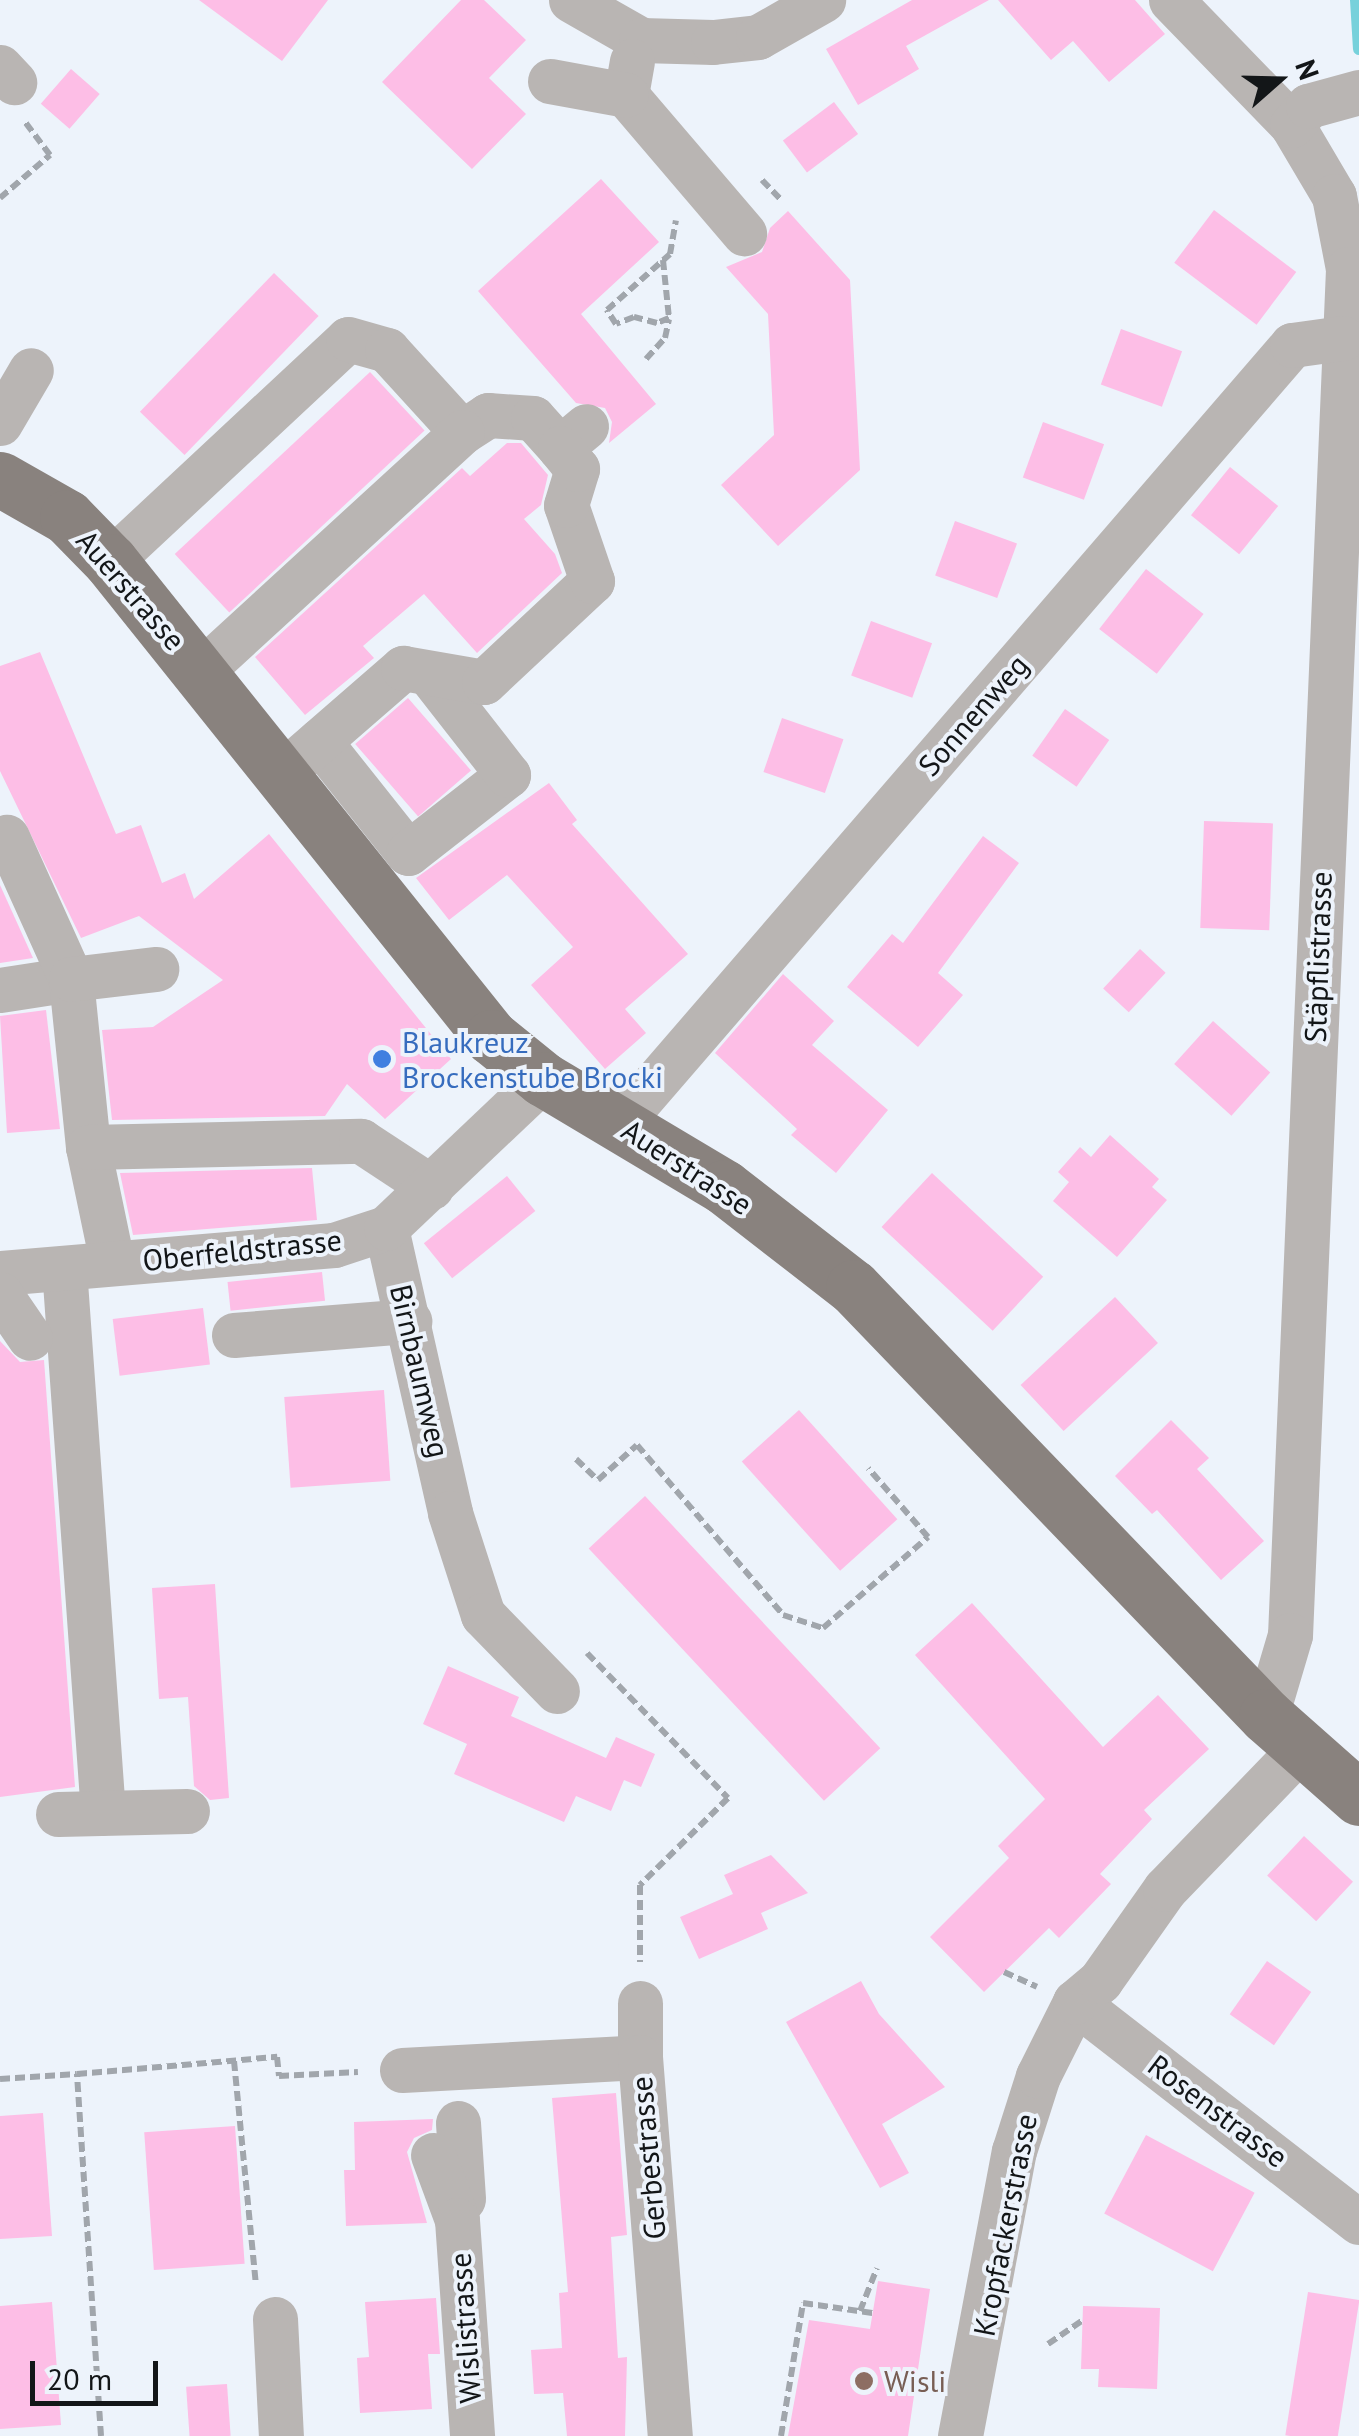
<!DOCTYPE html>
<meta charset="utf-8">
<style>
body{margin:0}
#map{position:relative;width:1359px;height:2436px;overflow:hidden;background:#edf3fb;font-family:"PT Sans",sans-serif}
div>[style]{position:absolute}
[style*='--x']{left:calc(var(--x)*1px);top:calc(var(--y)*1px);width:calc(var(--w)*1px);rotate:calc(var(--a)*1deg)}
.stream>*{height:12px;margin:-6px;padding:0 6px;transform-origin:6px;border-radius:6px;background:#77d1db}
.building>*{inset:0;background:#fdbee6;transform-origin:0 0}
.path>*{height:6px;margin-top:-3px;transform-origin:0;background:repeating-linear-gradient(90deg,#a1a6ac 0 10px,transparent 0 15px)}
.minor>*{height:45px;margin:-22.5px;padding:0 22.5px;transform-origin:22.5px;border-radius:22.5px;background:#b9b5b3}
.major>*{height:55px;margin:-27.5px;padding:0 27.5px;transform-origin:27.5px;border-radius:27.5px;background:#89827e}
.dots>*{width:28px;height:28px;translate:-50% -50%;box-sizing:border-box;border:5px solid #edf3fb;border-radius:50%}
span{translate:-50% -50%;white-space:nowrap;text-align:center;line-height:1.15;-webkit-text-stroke:8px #edf3fb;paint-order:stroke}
.street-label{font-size:30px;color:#131618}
.shop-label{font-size:30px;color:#366cbe}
.left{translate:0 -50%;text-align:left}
.education-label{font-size:30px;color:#785e54}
.north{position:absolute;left:1229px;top:30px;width:100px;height:100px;-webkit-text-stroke:8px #edf3fb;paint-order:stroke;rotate:70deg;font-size:28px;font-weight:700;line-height:40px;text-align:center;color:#131618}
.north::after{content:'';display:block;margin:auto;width:35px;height:45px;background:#131618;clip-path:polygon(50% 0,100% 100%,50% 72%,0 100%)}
.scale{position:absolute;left:30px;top:2361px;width:128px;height:45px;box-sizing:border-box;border:5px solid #131618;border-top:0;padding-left:12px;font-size:30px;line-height:35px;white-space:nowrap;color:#131618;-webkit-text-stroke:8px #edf3fb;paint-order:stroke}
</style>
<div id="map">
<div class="stream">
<i style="--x:1356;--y:0;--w:49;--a:86.5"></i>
</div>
<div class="building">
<i style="clip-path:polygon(199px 0,328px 0,282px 61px)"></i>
<i style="clip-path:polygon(461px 0,484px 0,526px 40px,489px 78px,526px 114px,472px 169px,382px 82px)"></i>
<i style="clip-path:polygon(912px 0,989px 0,906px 46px,919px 69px,858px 105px,826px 49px)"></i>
<i style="clip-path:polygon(998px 0,1135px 0,1165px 34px,1109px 82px,1073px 41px,1051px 60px)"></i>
<i style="left:71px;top:69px;width:38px;height:46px;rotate:41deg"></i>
<i style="left:834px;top:102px;width:40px;height:64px;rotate:53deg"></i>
<i style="clip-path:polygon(601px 179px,659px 242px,581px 314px,656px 404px,609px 443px,612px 422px,605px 408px,576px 403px,478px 291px)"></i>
<i style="left:1214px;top:210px;width:103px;height:66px;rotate:37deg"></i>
<i style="clip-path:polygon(788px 211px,850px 280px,860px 470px,778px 546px,721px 485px,774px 435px,768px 314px,726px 267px,762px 252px,770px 228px)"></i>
<i style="left:274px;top:273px;width:62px;height:193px;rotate:44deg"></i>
<i style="left:1121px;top:329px;width:65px;height:59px;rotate:20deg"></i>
<i style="left:370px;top:372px;width:80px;height:267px;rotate:47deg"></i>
<i style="left:1043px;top:422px;width:65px;height:59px;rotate:20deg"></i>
<i style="clip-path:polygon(507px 443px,521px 443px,548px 475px,541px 505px,524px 519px,555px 554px,562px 573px,477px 653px,424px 594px,363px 646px,374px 658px,305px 715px,255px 657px,462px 468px,470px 476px)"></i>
<i style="left:1230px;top:467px;width:62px;height:62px;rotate:39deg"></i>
<i style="left:955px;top:521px;width:66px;height:58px;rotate:20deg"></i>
<i style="left:1146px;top:569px;width:73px;height:76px;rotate:38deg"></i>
<i style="left:871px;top:621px;width:65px;height:58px;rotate:20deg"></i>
<i style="clip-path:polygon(40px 652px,116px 834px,141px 825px,162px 883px,185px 873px,194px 899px,269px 834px,451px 1059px,385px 1119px,347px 1084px,325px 1116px,112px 1120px,102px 1030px,153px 1027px,223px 980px,139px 916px,81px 938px,0 771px,0 666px)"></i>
<i style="left:408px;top:698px;width:96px;height:70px;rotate:49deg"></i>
<i style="left:1065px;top:709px;width:54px;height:57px;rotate:35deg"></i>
<i style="left:782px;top:718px;width:65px;height:57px;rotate:19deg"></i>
<i style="clip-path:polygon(549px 783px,577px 820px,572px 824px,688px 954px,625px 1009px,646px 1033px,605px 1069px,531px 985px,573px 947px,507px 875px,449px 920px,416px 878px)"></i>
<i style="left:1204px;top:821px;width:69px;height:107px;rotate:2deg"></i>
<i style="clip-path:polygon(983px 836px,1019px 863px,938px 973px,963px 995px,918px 1047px,847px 987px,892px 934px,903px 943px)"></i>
<i style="clip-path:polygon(0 885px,33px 958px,0 963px)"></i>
<i style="left:1140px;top:949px;width:35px;height:54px;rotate:43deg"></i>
<i style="clip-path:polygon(783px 974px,834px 1021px,812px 1045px,888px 1110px,836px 1173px,791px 1135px,797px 1129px,715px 1053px)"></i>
<i style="clip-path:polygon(46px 1010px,60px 1129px,7px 1133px,0 1016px)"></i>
<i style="left:1213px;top:1021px;width:77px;height:58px;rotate:42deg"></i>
<i style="clip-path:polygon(1110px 1135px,1159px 1179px,1152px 1187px,1167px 1200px,1117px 1257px,1053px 1201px,1069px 1182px,1058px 1172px,1080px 1147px,1091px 1157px)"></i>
<i style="clip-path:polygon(312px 1168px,317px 1220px,133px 1235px,120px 1173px)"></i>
<i style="left:932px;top:1173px;width:152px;height:74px;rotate:43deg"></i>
<i style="left:507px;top:1176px;width:45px;height:107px;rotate:51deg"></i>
<i style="left:322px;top:1272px;width:29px;height:95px;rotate:84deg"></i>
<i style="left:1115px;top:1297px;width:63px;height:129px;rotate:47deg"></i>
<i style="left:203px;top:1308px;width:57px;height:91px;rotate:83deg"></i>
<i style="clip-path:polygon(0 1341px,20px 1362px,44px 1360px,75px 1787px,0 1797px)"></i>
<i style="left:384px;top:1390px;width:91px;height:100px;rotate:86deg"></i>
<i style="left:799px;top:1410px;width:147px;height:77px;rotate:48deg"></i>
<i style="clip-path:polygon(1171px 1420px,1209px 1458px,1197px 1469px,1264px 1541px,1221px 1580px,1157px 1510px,1152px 1514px,1115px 1476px)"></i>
<i style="left:645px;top:1496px;width:345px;height:77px;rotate:47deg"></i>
<i style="clip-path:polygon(215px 1584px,229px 1798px,210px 1800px,194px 1786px,188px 1697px,159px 1699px,152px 1588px)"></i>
<i style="clip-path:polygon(972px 1603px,1103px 1747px,1158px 1695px,1209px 1749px,1144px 1810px,1152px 1819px,1100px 1874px,1111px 1884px,1059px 1938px,1049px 1928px,984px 1992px,930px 1937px,1009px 1858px,998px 1846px,1045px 1799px,915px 1655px)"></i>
<i style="clip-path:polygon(448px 1666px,519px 1697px,511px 1716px,606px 1758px,616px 1737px,655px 1754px,641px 1787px,624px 1780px,611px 1811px,576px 1796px,564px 1822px,454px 1774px,467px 1744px,423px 1724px)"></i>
<i style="left:1304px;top:1836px;width:67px;height:54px;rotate:43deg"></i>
<i style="clip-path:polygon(771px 1855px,808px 1893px,761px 1913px,768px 1929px,699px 1959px,680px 1917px,733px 1894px,724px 1875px)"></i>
<i style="left:1267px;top:1961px;width:54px;height:65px;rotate:35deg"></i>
<i style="clip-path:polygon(861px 1981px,879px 2014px,945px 2087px,882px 2124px,909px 2173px,880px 2188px,786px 2022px)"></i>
<i style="clip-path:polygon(616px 2093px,627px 2235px,611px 2237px,618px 2358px,627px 2357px,625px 2436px,567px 2436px,563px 2393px,534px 2394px,531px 2350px,562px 2348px,559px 2293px,568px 2292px,552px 2098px)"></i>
<i style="clip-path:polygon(43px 2113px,52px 2236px,0 2239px,0 2116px)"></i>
<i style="clip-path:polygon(433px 2119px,432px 2130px,414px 2138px,407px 2152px,427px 2223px,346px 2226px,344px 2170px,355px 2170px,354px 2122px)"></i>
<i style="left:235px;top:2126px;width:138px;height:91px;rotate:86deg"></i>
<i style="left:1146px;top:2135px;width:123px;height:89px;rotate:28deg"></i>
<i style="clip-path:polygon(878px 2281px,930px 2289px,908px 2436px,788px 2436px,809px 2320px,870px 2329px)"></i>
<i style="left:1308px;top:2292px;width:52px;height:145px;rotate:9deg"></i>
<i style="clip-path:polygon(436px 2298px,440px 2354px,428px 2354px,432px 2409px,360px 2413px,357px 2358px,369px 2357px,365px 2302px)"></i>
<i style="clip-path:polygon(52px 2302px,61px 2425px,0 2429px,0 2306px)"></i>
<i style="clip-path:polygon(1083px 2306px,1160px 2308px,1157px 2389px,1098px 2387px,1099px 2369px,1081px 2369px)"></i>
<i style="left:227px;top:2384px;width:52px;height:41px;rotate:86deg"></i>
</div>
<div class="path">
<i style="--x:762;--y:180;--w:29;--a:46"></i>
<i style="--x:0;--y:198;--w:66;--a:-40.7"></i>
<i style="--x:50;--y:155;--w:41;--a:-127.1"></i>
<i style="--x:663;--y:260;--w:58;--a:84.1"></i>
<i style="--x:669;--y:318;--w:13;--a:157"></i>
<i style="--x:657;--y:323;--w:24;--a:-165"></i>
<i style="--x:634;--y:317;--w:19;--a:159"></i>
<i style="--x:616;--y:324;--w:17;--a:-123"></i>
<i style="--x:607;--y:310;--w:84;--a:-41.6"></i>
<i style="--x:670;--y:254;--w:34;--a:-80"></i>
<i style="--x:646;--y:359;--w:28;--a:-48"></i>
<i style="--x:665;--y:338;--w:19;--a:-78"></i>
<i style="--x:576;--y:1459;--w:30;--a:44"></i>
<i style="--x:598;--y:1480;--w:52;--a:-41.9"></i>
<i style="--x:637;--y:1445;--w:224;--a:49.3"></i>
<i style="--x:783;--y:1615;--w:42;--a:18"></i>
<i style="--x:823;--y:1628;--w:139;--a:-40.9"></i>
<i style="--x:928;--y:1537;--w:91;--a:-131"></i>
<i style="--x:587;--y:1653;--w:202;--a:45.8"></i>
<i style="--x:728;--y:1798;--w:124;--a:135.3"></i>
<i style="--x:640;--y:1885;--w:77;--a:90"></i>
<i style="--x:1004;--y:1972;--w:36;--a:24"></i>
<i style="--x:234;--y:2061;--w:224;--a:84.4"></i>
<i style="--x:0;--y:2079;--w:77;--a:-3.7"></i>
<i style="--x:860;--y:2311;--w:46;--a:-68.4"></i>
<i style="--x:1048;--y:2344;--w:42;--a:-34.4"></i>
<i style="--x:101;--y:2436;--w:363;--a:-93.8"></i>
<i style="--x:77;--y:2074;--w:201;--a:-4.9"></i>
<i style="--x:277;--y:2057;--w:19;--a:84"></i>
<i style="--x:279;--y:2076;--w:79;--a:-2.9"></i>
<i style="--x:781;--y:2436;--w:135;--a:-80.6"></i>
<i style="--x:803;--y:2303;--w:70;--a:8.2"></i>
</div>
<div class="minor">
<i style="--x:571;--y:0;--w:81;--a:29.7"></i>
<i style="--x:641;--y:40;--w:72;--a:1.6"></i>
<i style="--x:713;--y:42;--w:45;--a:-6.3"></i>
<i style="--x:758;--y:37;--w:75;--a:-29.6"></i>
<i style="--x:1171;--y:0;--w:174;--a:45.9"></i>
<i style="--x:1292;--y:125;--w:82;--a:59.4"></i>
<i style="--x:1334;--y:196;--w:74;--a:79.1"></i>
<i style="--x:1348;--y:269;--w:1367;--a:92.43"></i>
<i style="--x:1290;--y:1635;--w:84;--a:106.5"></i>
<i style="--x:632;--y:61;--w:35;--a:100"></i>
<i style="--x:626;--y:95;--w:182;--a:49.5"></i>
<i style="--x:0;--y:67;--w:21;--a:47"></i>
<i style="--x:550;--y:81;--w:77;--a:10.4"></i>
<i style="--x:1292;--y:125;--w:25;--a:-50"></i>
<i style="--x:1308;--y:106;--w:53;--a:-15.4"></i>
<i style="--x:0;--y:423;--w:61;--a:-59.7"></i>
<i style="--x:462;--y:432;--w:31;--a:-33"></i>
<i style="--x:488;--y:415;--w:45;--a:3.8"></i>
<i style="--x:533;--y:418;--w:40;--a:48"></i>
<i style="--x:560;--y:448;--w:34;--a:-40"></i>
<i style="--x:110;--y:561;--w:325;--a:-43"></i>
<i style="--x:348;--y:339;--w:41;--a:15.8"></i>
<i style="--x:387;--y:350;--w:111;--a:47.6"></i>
<i style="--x:462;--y:432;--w:355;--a:137.5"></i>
<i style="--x:319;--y:741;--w:143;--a:51.5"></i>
<i style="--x:408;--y:853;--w:127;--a:-38"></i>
<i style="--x:508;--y:775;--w:128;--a:-128"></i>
<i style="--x:281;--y:774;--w:162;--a:-41"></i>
<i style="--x:403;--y:668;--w:82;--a:9.8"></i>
<i style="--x:484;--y:682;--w:148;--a:-43.1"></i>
<i style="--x:592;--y:581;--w:80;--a:-108.9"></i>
<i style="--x:566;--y:505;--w:38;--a:-73"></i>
<i style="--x:577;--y:469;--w:27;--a:-129"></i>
<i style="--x:0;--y:990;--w:72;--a:-8.8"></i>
<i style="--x:71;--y:979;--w:156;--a:-114.3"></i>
<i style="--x:620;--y:1123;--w:1028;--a:-49.18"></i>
<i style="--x:1292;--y:345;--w:51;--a:-7.8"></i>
<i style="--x:88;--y:1147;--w:169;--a:-95.8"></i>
<i style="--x:71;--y:979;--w:86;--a:-6.7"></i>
<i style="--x:386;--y:1228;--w:292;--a:77.3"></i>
<i style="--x:450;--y:1513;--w:107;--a:72.1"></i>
<i style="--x:483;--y:1615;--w:106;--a:45.8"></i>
<i style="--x:112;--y:1262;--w:117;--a:-101.8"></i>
<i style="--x:88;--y:1147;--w:273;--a:-1.3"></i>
<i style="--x:361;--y:1141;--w:84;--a:33.3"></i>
<i style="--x:64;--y:1268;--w:546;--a:85.91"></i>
<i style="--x:0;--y:1273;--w:335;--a:-4.8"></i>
<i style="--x:334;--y:1245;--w:55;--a:-18.1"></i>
<i style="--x:386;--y:1228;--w:216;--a:-43.5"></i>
<i style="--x:0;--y:1294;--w:53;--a:55.7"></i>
<i style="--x:234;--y:1335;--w:176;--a:-4.6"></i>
<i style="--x:58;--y:1814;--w:129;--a:-1.3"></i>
<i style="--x:1075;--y:2002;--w:359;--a:37.8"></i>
<i style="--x:640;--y:2057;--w:54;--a:-90"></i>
<i style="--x:402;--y:2070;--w:238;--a:-3.1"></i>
<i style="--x:640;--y:2057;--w:380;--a:85.5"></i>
<i style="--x:458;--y:2123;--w:76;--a:86.2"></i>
<i style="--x:433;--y:2155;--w:69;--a:69.7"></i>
<i style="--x:457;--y:2220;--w:217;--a:86"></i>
<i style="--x:275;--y:2319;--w:117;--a:87.1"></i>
<i style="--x:960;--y:2436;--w:290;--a:-79.3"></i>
<i style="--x:1014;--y:2151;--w:79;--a:-72.3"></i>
<i style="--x:1038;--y:2076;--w:83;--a:-63.4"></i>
<i style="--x:1075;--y:2002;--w:33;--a:-40"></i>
<i style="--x:1100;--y:1981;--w:113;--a:-54.8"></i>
<i style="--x:1165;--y:1889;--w:194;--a:-46"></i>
</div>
<div class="major">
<i style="--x:0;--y:479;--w:77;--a:29.6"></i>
<i style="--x:67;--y:517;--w:62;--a:45.7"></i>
<i style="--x:110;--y:561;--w:610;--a:51.33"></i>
<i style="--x:491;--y:1037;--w:67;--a:38.9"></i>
<i style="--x:543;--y:1079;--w:211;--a:30.8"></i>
<i style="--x:724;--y:1187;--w:163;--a:37.8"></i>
<i style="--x:853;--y:1287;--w:595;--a:46.09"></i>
<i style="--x:1266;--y:1716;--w:124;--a:41.4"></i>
</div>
<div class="dots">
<i style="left:382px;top:1059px;background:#3f7fe0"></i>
<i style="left:864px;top:2381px;background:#8d6e63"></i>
</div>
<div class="street-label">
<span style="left:131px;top:590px;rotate:49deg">Auerstrasse</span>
<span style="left:973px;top:715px;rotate:-49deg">Sonnenweg</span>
<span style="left:1318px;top:957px;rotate:-88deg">Stäpflistrasse</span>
<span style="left:687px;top:1167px;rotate:33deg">Auerstrasse</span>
<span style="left:242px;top:1250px;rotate:-6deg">Oberfeldstrasse</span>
<span style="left:420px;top:1371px;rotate:77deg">Birnbaumweg</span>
<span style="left:1218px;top:2111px;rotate:37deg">Rosenstrasse</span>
<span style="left:648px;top:2158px;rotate:-95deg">Gerbestrasse</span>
<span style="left:1005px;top:2225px;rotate:-79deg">Kropfackerstrasse</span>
<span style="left:465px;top:2328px;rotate:-94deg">Wislistrasse</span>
</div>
<div class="shop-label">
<span class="left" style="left:402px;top:1059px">Blaukreuz<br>Brockenstube Brocki</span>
</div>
<div class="education-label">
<span class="left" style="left:884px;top:2381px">Wisli</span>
</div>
<div class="north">N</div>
<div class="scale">20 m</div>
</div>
